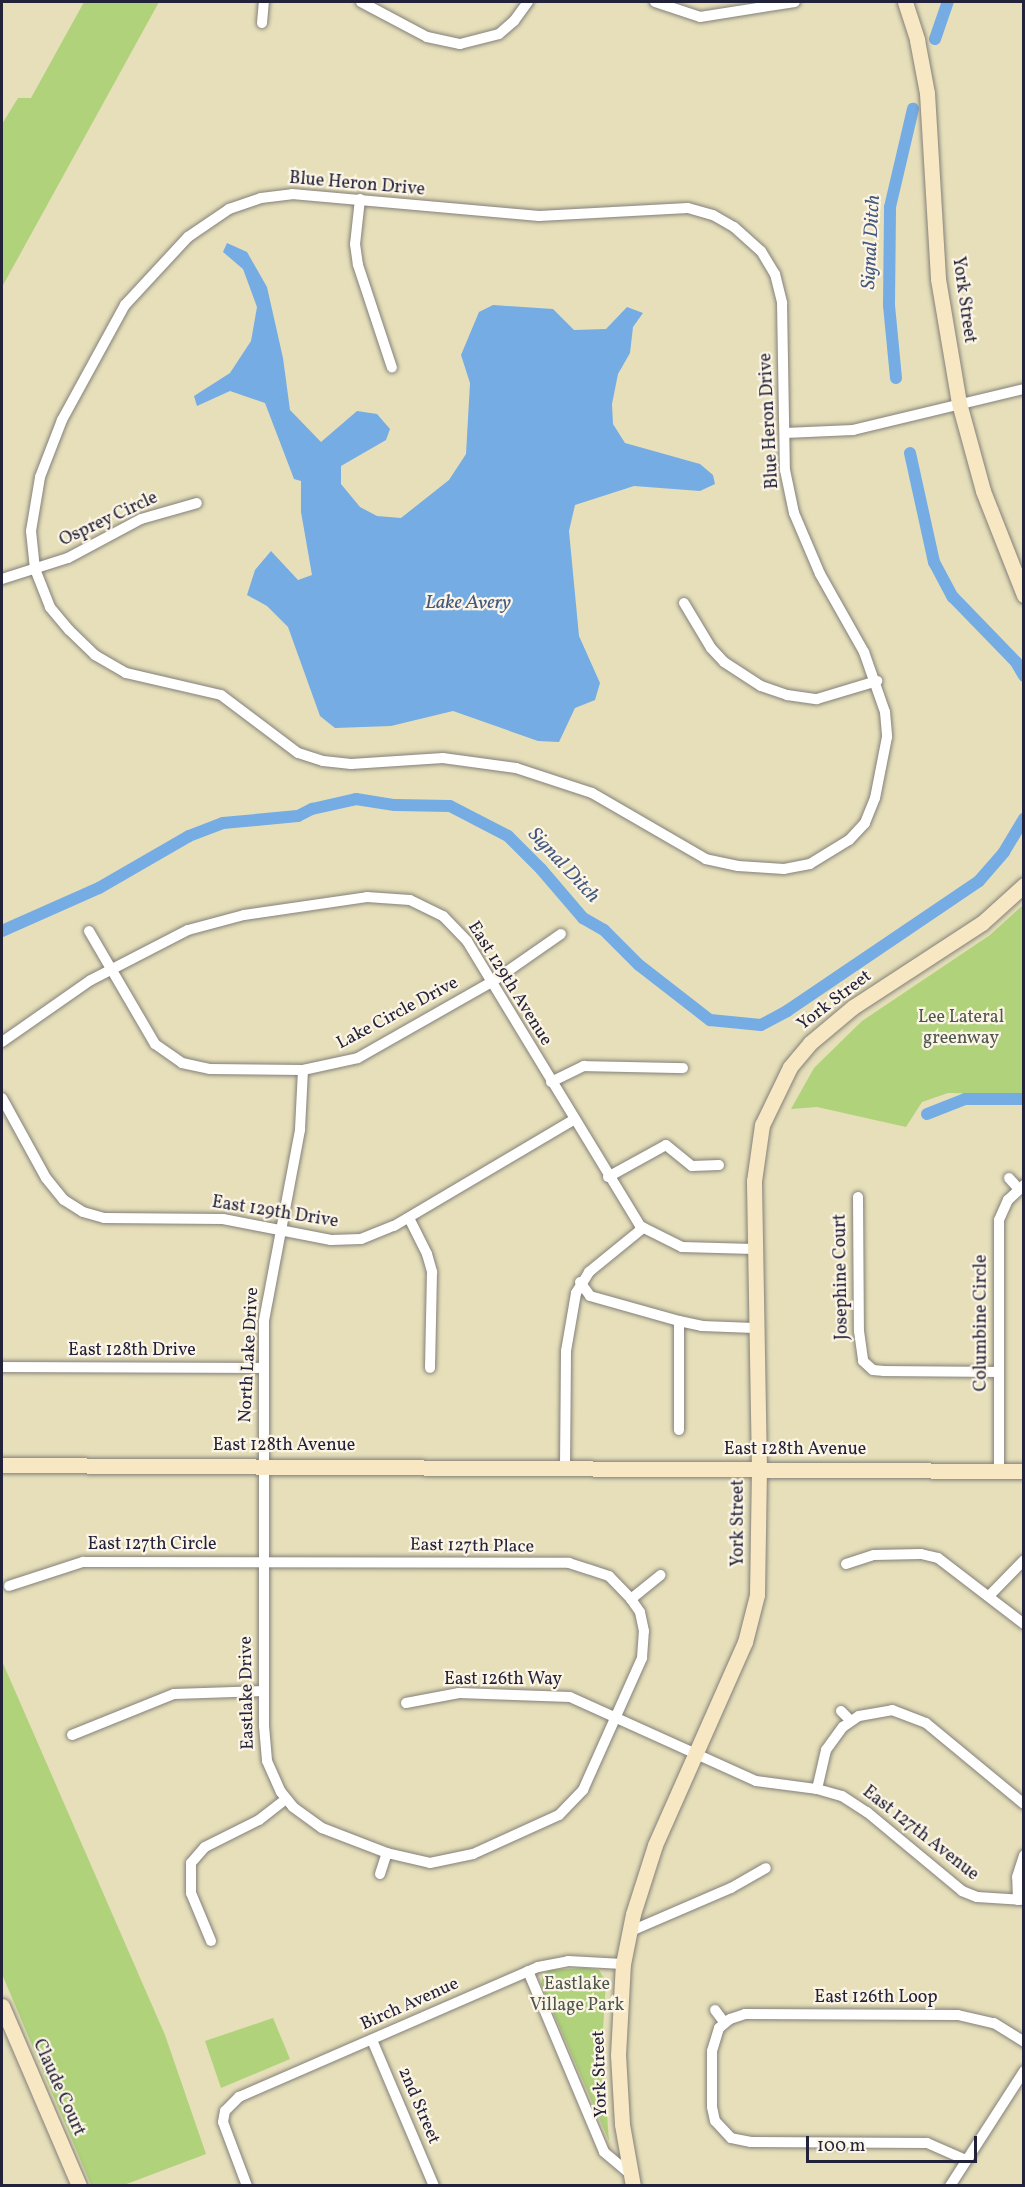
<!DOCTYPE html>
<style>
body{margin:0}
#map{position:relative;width:1025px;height:2187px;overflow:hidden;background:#e6dfba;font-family:Vollkorn,serif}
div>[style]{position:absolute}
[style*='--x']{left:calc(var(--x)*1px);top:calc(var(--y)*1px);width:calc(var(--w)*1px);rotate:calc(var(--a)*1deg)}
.green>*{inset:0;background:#b0d27b}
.water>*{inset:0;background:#75ace4}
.canal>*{height:12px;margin:-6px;padding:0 6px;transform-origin:6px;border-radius:6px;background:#75ace4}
.roads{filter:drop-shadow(0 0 2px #84807a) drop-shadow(0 0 2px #84807a)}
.street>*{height:10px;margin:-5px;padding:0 5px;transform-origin:5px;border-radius:5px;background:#fff}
.secondary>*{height:15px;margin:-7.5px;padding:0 7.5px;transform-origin:7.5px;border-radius:7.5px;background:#f7e8c3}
span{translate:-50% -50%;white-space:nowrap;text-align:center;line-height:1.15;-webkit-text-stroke:4.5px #fcf5e5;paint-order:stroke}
.street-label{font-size:18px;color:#22223b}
.park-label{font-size:18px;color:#4d574e}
.water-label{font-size:20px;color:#43597f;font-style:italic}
.frame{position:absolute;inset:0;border:3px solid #22223b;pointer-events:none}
.scale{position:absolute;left:806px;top:2136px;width:171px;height:27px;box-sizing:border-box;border:3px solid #22223b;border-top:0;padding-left:8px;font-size:18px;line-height:21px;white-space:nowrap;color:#22223b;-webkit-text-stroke:4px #fcf5e5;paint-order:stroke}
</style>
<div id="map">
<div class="green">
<i style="clip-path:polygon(84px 2px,159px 2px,2px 287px,2px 124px,18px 98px,31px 98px)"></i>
<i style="clip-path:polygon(1023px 905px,1023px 1094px,948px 1093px,922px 1102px,906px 1127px,817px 1107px,791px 1109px,814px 1068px,862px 1021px,990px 935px)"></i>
<i style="clip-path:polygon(2px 1661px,165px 2035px,206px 2154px,124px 2185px,91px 2185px,2px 1974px)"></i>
<i style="clip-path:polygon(585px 1968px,599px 1970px,606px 1982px,602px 2045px,609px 2141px,541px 1984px,543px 1974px,550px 1970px)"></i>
<i style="clip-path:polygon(273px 2018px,290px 2059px,221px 2088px,205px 2041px)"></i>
</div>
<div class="water">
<i style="clip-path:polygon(227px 243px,247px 252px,267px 287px,283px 358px,290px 410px,321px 442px,357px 411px,377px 414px,390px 429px,386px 440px,341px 466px,341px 484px,360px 507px,377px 516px,401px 518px,449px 480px,466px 454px,470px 383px,461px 355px,479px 312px,493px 305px,553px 309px,574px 330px,606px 329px,627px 307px,643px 313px,633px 327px,630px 353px,618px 374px,612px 404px,613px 424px,625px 443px,700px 464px,713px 475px,715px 484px,700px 491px,634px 486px,575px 505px,569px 531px,579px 636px,600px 683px,595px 700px,575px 708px,559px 742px,538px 741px,453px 711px,391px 726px,335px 728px,320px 716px,288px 627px,267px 606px,247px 595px,255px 570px,271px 551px,298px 580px,312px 575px,301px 512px,301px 481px,294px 479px,265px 403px,230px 391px,197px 406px,194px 396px,230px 373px,251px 341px,257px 307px,243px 269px,223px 252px)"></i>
</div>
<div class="canal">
<i style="--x:935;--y:39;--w:39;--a:-71"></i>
<i style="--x:896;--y:378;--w:73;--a:-95.5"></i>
<i style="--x:889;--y:305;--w:98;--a:-89.4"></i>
<i style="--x:890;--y:207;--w:101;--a:-76.8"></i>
<i style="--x:910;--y:453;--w:112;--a:77.6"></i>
<i style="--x:934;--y:562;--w:40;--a:62"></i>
<i style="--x:953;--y:597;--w:91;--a:45.9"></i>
<i style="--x:1016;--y:662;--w:16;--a:60"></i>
<i style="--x:2;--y:931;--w:106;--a:-23.9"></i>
<i style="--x:99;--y:888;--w:104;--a:-30"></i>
<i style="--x:189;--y:836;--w:36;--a:-21"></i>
<i style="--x:223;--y:823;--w:75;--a:-5.3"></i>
<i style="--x:298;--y:816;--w:16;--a:-27"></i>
<i style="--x:312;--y:809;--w:45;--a:-12.8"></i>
<i style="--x:356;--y:799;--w:39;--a:9"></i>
<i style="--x:395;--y:805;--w:55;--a:1"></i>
<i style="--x:450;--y:806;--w:65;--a:27.3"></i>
<i style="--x:508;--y:836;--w:47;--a:45"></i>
<i style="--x:541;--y:869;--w:65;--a:49.4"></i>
<i style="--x:583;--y:918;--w:24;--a:30"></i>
<i style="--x:604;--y:930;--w:49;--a:45"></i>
<i style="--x:639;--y:965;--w:90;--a:37.8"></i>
<i style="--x:710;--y:1020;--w:51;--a:5.6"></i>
<i style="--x:761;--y:1025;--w:30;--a:-28"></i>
<i style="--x:787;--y:1011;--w:232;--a:-34.1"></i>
<i style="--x:979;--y:881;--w:38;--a:-49"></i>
<i style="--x:1004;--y:852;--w:39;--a:-59"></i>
<i style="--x:927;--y:1114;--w:41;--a:-21.5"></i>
<i style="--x:965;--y:1099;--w:59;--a:0"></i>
</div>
<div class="roads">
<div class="street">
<i style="--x:361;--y:2;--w:75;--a:27.9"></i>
<i style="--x:427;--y:37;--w:34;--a:12"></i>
<i style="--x:460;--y:44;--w:40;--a:-14.4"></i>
<i style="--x:499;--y:34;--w:20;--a:-41"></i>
<i style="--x:514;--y:21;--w:24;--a:-54"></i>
<i style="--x:655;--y:2;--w:47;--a:18.4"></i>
<i style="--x:700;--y:17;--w:96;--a:-9"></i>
<i style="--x:262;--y:23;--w:21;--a:-85"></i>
<i style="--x:292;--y:194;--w:248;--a:5.1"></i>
<i style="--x:539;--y:216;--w:149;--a:-3.1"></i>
<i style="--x:688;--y:208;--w:26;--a:16"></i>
<i style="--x:713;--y:215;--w:24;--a:30"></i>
<i style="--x:734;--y:227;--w:36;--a:42"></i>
<i style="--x:761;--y:251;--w:27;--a:59"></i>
<i style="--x:775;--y:274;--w:30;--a:76"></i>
<i style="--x:782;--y:303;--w:167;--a:89"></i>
<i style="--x:785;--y:470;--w:44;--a:78.2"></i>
<i style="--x:794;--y:513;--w:66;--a:66.9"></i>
<i style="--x:820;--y:574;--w:90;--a:60.6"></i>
<i style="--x:864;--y:652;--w:64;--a:70.7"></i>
<i style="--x:885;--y:712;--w:25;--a:85"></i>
<i style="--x:887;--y:737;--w:62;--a:101.1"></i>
<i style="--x:875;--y:798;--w:27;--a:112"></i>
<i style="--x:865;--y:823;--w:23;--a:133"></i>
<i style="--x:849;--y:840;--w:46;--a:148.4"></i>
<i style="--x:810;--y:864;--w:26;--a:169"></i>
<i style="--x:784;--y:869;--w:46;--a:-176.3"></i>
<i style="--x:738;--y:866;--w:33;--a:-168"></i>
<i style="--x:706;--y:859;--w:132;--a:-149.9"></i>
<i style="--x:592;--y:793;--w:80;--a:-161.8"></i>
<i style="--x:516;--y:768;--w:74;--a:-172.2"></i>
<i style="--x:443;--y:758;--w:92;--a:176.3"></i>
<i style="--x:351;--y:764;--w:28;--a:-174"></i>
<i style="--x:323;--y:761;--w:26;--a:-162"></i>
<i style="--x:298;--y:753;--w:96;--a:-143"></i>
<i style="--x:221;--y:695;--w:98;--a:-167"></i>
<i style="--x:126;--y:673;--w:36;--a:-150"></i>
<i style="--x:95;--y:655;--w:36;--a:-136"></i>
<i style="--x:69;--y:630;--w:30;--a:-130"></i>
<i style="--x:50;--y:607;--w:41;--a:-111.5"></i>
<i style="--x:35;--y:569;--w:38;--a:-96"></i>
<i style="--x:31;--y:531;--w:55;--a:-80.5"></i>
<i style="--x:40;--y:477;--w:61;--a:-68.9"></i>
<i style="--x:62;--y:420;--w:131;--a:-61.3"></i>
<i style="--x:125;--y:305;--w:93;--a:-47.2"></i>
<i style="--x:188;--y:237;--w:50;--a:-34.3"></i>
<i style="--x:229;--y:209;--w:34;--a:-19"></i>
<i style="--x:261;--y:198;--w:31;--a:-7"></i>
<i style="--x:360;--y:199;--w:45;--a:96.3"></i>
<i style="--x:355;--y:244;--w:21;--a:82"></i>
<i style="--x:358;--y:265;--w:108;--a:71.7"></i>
<i style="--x:785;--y:433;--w:68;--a:-2.5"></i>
<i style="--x:853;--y:430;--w:176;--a:-13.5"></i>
<i style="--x:2;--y:579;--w:69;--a:-17.7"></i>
<i style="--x:68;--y:558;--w:83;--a:-28.1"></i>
<i style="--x:141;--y:519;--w:58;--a:-15.9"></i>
<i style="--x:684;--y:603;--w:52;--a:59"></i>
<i style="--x:711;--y:648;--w:19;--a:47"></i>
<i style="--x:724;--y:662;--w:44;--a:33"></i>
<i style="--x:761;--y:686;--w:28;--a:19"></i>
<i style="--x:787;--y:695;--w:30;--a:8"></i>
<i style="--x:817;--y:699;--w:63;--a:-16.7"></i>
<i style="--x:89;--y:931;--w:131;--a:59.7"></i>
<i style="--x:155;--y:1044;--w:33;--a:35"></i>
<i style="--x:182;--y:1063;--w:29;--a:12"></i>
<i style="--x:210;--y:1069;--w:93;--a:0.6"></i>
<i style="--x:303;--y:1070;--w:56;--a:-12.3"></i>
<i style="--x:358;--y:1058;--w:154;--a:-29.6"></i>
<i style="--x:492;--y:982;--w:84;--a:-34.8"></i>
<i style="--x:2;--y:1042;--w:108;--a:-34.9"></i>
<i style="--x:91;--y:980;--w:109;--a:-27.3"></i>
<i style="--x:188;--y:930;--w:58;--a:-15"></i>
<i style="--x:244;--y:915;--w:124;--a:-8.3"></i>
<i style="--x:367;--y:897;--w:43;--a:4"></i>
<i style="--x:410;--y:900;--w:37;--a:26"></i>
<i style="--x:443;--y:916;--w:35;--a:46"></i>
<i style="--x:467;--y:941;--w:333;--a:58.7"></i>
<i style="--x:640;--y:1226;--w:47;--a:26.6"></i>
<i style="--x:682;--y:1247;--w:72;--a:1.6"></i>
<i style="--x:303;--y:1070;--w:60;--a:92.9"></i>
<i style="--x:300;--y:1130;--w:194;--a:100.7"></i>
<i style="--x:264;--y:1321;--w:405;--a:90"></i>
<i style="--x:264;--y:1726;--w:35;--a:85"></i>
<i style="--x:267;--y:1761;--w:34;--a:66"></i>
<i style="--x:281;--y:1792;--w:19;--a:51"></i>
<i style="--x:293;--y:1807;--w:36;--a:36"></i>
<i style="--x:322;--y:1828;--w:70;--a:21"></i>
<i style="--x:387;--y:1853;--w:44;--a:13.1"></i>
<i style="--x:430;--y:1863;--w:44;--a:-11.8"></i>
<i style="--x:473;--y:1854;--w:94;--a:-24.4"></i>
<i style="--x:559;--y:1815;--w:35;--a:-46"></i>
<i style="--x:583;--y:1790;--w:145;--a:-65.9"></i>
<i style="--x:642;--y:1658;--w:27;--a:-86"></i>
<i style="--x:644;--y:1631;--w:19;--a:-102"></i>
<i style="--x:640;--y:1612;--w:16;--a:-125"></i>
<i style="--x:551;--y:1082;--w:37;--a:-26"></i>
<i style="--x:584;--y:1066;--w:99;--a:1.2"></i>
<i style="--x:2;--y:1098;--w:91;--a:61.2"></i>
<i style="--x:46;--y:1178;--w:28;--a:51"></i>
<i style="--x:64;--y:1200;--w:22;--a:32"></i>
<i style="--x:83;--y:1212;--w:22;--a:16"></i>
<i style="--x:104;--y:1218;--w:119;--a:0.5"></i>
<i style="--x:223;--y:1219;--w:110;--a:11"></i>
<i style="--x:331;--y:1240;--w:30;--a:-2"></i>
<i style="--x:361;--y:1239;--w:35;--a:-22"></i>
<i style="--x:394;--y:1226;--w:208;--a:-30.6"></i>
<i style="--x:608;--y:1177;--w:66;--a:-28.9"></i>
<i style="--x:666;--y:1145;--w:33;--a:39"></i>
<i style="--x:692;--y:1166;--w:27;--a:-2"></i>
<i style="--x:1009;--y:1178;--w:15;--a:48"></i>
<i style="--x:858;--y:1197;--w:134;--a:89.6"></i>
<i style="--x:859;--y:1331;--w:30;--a:82"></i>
<i style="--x:863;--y:1361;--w:13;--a:42"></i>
<i style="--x:873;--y:1370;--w:11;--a:5"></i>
<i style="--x:884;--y:1371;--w:114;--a:0.5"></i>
<i style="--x:409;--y:1218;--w:40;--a:63.4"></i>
<i style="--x:427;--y:1254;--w:19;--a:74"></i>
<i style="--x:432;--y:1272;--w:96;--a:91.2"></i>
<i style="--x:580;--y:1282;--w:17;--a:54"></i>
<i style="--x:590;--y:1296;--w:92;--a:15.7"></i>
<i style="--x:679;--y:1321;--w:24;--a:12"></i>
<i style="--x:702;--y:1326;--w:52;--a:2.2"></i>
<i style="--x:2;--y:1367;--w:261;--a:0.2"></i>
<i style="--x:679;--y:1430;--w:109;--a:-90"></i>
<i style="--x:565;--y:1467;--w:116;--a:-89.5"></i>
<i style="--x:566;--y:1351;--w:59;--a:-80.2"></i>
<i style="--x:576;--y:1293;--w:25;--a:-58"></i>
<i style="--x:589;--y:1272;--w:70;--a:-39.2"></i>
<i style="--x:999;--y:1470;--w:250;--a:-90"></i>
<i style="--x:999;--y:1220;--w:22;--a:-66"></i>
<i style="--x:1008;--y:1200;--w:22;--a:-43"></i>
<i style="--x:846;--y:1564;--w:29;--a:-18"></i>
<i style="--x:874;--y:1555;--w:47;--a:-1.2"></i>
<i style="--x:921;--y:1554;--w:17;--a:13"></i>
<i style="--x:938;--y:1558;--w:108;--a:37.5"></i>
<i style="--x:9;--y:1586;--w:78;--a:-18"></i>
<i style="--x:83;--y:1562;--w:486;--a:0.1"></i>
<i style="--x:569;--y:1563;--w:42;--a:18"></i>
<i style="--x:609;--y:1576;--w:32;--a:46"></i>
<i style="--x:631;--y:1599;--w:38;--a:-39"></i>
<i style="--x:989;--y:1596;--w:50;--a:-45.8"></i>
<i style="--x:406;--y:1703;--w:54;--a:-10.7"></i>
<i style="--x:459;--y:1693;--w:111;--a:2.1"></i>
<i style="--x:570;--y:1697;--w:204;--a:24.3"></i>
<i style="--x:756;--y:1781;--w:62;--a:7.5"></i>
<i style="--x:817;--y:1789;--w:26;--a:16"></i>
<i style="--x:842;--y:1796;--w:30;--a:33"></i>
<i style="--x:867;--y:1812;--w:124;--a:39.7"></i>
<i style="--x:962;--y:1891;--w:16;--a:22"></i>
<i style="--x:977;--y:1897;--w:47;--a:3.7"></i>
<i style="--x:841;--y:1711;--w:13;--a:45"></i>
<i style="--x:72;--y:1735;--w:110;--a:-21.9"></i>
<i style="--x:174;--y:1694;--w:90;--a:-1.9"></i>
<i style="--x:817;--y:1789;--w:40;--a:-77"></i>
<i style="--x:826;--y:1750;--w:29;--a:-54"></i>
<i style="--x:843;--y:1727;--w:19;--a:-35"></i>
<i style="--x:859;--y:1716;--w:34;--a:-10"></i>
<i style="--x:892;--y:1710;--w:36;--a:21"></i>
<i style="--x:926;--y:1723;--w:127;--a:39.6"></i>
<i style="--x:380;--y:1874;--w:22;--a:-72"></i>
<i style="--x:1018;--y:1900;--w:23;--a:-92"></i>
<i style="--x:1017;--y:1877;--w:23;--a:-72"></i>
<i style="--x:631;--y:1931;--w:109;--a:-23.3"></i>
<i style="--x:731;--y:1888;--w:40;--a:-29.7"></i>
<i style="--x:211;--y:1941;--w:52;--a:-112.6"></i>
<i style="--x:191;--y:1893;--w:30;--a:-90"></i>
<i style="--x:191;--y:1863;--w:21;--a:-49"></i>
<i style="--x:205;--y:1847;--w:60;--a:-26.6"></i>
<i style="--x:259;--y:1820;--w:34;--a:-38"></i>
<i style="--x:528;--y:1971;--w:196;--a:67.2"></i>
<i style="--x:604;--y:2152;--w:33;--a:40"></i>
<i style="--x:715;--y:2010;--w:15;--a:53"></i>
<i style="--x:372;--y:2040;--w:159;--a:67"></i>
<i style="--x:966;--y:2160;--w:43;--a:-156.4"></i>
<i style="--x:927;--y:2143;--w:176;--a:-179.7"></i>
<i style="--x:751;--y:2142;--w:20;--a:-169"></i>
<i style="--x:731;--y:2138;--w:23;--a:-133"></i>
<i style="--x:715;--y:2121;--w:14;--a:-102"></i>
<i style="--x:712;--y:2107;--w:56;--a:-90"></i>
<i style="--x:712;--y:2051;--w:24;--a:-73"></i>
<i style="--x:719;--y:2028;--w:14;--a:-39"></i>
<i style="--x:730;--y:2019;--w:16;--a:-18"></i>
<i style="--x:745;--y:2014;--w:213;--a:0.3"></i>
<i style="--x:958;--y:2015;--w:37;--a:13"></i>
<i style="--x:994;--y:2023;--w:36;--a:32"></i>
<i style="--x:247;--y:2186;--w:68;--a:-110.6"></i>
<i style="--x:223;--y:2122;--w:11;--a:-80"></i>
<i style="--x:225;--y:2111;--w:20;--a:-45"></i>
<i style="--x:239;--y:2097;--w:326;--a:-23.5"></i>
<i style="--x:538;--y:1967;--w:31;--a:-11"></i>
<i style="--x:568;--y:1961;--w:55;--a:3.1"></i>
<i style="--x:950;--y:2186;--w:137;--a:-57.2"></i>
</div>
<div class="secondary">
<i style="--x:905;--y:2;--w:40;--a:72"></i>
<i style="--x:917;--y:40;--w:54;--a:79.3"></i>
<i style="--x:927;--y:93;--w:186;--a:86.6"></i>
<i style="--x:938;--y:279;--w:126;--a:80.4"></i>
<i style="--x:959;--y:403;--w:91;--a:74.7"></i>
<i style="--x:983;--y:491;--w:112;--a:68.5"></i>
<i style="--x:2;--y:1465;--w:1022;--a:0.34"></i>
<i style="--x:2;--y:2006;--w:196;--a:66.8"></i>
<i style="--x:633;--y:2186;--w:63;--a:-100.1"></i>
<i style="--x:622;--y:2124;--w:69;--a:-93.3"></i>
<i style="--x:618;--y:2055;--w:91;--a:-86.9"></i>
<i style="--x:623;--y:1964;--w:51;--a:-78.7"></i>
<i style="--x:633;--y:1914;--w:72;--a:-72.3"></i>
<i style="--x:655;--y:1845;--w:222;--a:-66.1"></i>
<i style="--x:745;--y:1642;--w:49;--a:-75.7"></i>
<i style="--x:757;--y:1595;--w:126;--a:-89.1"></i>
<i style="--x:759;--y:1469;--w:288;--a:-91"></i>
<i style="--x:754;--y:1181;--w:57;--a:-81.9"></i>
<i style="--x:762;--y:1125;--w:64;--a:-64.2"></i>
<i style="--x:790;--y:1067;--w:31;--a:-50"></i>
<i style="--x:810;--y:1043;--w:56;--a:-39.9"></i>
<i style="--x:853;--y:1007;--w:154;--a:-33.1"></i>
<i style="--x:982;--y:923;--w:57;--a:-42.1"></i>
</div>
</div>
<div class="street-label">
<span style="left:357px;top:185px;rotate:5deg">Blue Heron Drive</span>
<span style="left:963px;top:300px;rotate:82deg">York Street</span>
<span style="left:770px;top:421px;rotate:-93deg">Blue Heron Drive</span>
<span style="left:109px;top:520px;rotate:-25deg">Osprey Circle</span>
<span style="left:509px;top:984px;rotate:58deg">East 129th Avenue</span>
<span style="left:835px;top:1001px;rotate:-37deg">York Street</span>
<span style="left:398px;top:1014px;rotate:-28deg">Lake Circle Drive</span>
<span style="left:275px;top:1213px;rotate:9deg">East 129th Drive</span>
<span style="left:842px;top:1277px;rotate:-91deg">Josephine Court</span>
<span style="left:982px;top:1323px;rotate:-90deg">Columbine Circle</span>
<span style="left:132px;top:1351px">East 128th Drive</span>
<span style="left:250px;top:1355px;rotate:-87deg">North Lake Drive</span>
<span style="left:284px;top:1446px">East 128th Avenue</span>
<span style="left:795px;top:1450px">East 128th Avenue</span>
<span style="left:739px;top:1523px;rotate:-90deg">York Street</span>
<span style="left:152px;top:1545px">East 127th Circle</span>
<span style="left:472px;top:1547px;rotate:1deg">East 127th Place</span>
<span style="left:503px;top:1680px">East 126th Way</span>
<span style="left:248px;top:1693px;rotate:-91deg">Eastlake Drive</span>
<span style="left:920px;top:1834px;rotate:38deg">East 127th Avenue</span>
<span style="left:876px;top:1998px">East 126th Loop</span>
<span style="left:410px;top:2005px;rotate:-24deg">Birch Avenue</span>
<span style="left:601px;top:2074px;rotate:-92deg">York Street</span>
<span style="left:58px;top:2088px;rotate:66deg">Claude Court</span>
<span style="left:418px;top:2106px;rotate:67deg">2nd Street</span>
</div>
<div class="park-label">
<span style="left:961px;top:1029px">Lee Lateral<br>greenway</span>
<span style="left:577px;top:1996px">Eastlake<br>Village Park</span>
</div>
<div class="water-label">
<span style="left:872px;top:242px;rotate:-87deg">Signal Ditch</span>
<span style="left:468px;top:603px">Lake Avery</span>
<span style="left:563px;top:866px;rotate:47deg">Signal Ditch</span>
</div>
<div class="frame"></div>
<div class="scale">100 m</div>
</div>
